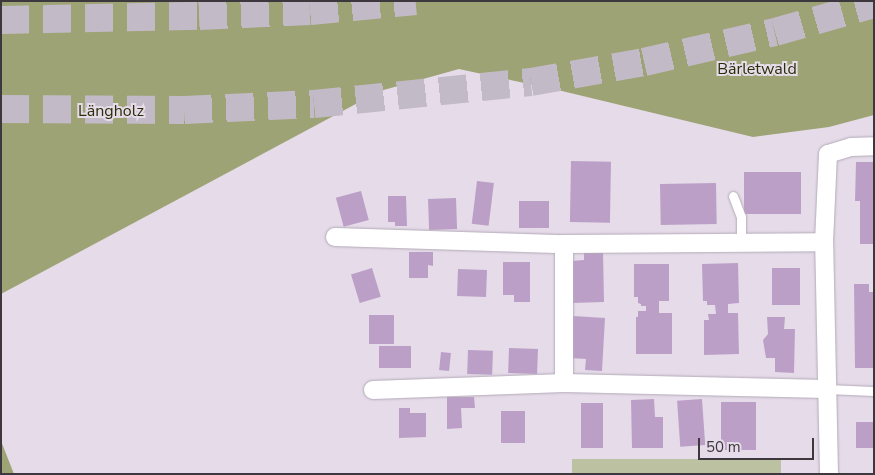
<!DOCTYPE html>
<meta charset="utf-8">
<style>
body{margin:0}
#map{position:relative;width:875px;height:475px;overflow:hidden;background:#e5dbe9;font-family:"Nunito Sans",sans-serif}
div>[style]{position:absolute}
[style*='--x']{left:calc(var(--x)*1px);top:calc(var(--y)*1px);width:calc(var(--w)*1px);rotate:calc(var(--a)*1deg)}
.green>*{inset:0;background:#bcc1a2;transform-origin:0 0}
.forest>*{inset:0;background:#9da374}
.building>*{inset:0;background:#bc9fc7;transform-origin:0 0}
.highway-tunnel>*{height:28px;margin-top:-14px;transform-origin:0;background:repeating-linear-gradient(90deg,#c3bac7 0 28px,transparent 0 42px)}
.roads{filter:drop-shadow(0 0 1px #b3aab8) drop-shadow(0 0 1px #b3aab8)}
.lane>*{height:9px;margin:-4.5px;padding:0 4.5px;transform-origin:4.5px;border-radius:4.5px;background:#fff}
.street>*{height:18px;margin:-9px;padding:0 9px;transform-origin:9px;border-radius:9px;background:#fff}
span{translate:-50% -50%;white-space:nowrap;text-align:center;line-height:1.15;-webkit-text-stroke:4px #e5dbe9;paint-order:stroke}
.park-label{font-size:16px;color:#2a2d06}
.frame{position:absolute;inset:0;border:2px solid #3c383e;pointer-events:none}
.scale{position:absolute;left:698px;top:438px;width:116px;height:22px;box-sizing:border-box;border:2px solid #3c383e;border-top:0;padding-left:6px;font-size:15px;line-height:18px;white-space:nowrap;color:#3c383e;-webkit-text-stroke:4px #e5dbe9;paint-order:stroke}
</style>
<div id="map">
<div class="green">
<i style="left:781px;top:459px;width:15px;height:209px;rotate:90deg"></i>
</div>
<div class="forest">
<i style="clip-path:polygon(1px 1px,874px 1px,874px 115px,829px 127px,753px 137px,562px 91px,459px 69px,380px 91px,1px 294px)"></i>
<i style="clip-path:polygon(1px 441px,14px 474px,1px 474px)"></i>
</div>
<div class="building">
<i style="left:571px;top:161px;width:40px;height:61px;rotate:1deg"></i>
<i style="clip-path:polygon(856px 162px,874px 162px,874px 244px,860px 244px,860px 201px,855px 201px)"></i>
<i style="left:744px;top:172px;width:57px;height:42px"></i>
<i style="left:477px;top:181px;width:17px;height:43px;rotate:7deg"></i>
<i style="left:716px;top:183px;width:41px;height:56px;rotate:89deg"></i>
<i style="left:361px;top:191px;width:30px;height:26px;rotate:75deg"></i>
<i style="clip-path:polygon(388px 196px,406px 196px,407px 226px,395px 226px,395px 222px,388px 222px)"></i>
<i style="left:456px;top:198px;width:31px;height:28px;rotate:88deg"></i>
<i style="left:519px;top:201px;width:30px;height:27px"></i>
<i style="clip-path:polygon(409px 252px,433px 252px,433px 266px,428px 265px,428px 278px,409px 278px)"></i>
<i style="clip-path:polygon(584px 252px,603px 252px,604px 302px,571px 303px,571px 261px,584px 260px)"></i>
<i style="clip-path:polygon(503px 262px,530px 262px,530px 302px,514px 302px,514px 295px,503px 295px)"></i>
<i style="clip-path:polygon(738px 263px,739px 303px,728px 304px,728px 313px,738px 313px,739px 354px,704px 355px,704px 320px,709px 320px,708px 314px,716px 314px,715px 305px,707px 305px,707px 301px,703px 301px,702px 264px)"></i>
<i style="clip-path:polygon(634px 264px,669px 264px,669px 301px,659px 301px,659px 313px,672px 313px,672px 354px,636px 354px,636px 317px,638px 317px,638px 311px,646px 311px,646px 306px,641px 306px,641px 304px,638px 303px,638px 297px,634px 297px)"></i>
<i style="left:372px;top:268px;width:30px;height:22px;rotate:73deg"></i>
<i style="left:772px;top:268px;width:28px;height:37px"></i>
<i style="left:458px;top:269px;width:29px;height:27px;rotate:2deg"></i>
<i style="clip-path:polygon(854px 284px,869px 284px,869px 292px,874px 292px,874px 368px,855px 368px)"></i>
<i style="left:369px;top:315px;width:25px;height:29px"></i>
<i style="clip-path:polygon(573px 316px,605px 318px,602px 371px,585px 370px,586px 359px,570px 358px)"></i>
<i style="clip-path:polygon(767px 317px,785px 317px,784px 329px,795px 329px,794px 373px,775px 372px,775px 358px,766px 358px,763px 340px,768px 334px)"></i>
<i style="left:411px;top:346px;width:22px;height:32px;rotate:90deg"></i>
<i style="left:509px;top:348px;width:29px;height:25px;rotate:2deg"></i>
<i style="left:468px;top:350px;width:25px;height:24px;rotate:2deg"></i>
<i style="left:441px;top:352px;width:10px;height:18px;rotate:6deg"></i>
<i style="clip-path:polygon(447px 397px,474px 397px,475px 408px,461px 408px,462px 428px,447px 429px)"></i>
<i style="clip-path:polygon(654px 399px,655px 417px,663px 417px,663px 448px,632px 448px,631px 400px)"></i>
<i style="left:702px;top:399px;width:46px;height:25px;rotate:86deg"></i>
<i style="left:721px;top:402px;width:35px;height:48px"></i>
<i style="left:581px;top:403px;width:22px;height:45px"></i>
<i style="clip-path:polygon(399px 408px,410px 408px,410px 413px,426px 413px,426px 437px,399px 438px)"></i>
<i style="left:501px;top:411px;width:24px;height:32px"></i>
<i style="left:856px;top:422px;width:18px;height:26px"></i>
</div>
<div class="highway-tunnel">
<i style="--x:1;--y:20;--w:198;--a:-1.2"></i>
<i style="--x:199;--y:16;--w:111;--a:-2.6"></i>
<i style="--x:310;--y:11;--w:106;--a:-5.4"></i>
<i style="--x:1;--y:109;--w:183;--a:0.3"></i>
<i style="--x:184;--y:110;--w:130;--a:-2.6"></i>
<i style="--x:314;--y:104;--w:218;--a:-5.8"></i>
<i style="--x:531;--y:82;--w:115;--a:-10"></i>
<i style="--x:644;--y:62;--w:134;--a:-12.9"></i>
<i style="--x:775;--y:32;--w:103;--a:-15.8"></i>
</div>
<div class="roads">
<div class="lane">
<i style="--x:733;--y:196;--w:22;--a:69"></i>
<i style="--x:741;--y:217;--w:25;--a:90"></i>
<i style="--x:826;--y:389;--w:48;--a:2.4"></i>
</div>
<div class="street">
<i style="--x:335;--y:237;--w:229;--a:1.8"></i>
<i style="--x:564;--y:244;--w:260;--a:-0.4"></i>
<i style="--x:564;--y:244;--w:139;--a:90"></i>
<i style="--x:373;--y:390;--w:191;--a:-2.1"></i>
<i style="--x:564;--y:383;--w:262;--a:1.3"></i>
<i style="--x:829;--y:474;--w:232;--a:-91.2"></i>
<i style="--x:824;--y:242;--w:88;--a:-87.4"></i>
<i style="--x:828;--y:154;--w:24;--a:-17"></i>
<i style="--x:851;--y:147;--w:23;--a:-2"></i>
</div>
</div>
<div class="park-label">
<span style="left:757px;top:69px">Bärletwald</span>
<span style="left:111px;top:111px">Längholz</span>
</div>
<div class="frame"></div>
<div class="scale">50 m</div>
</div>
